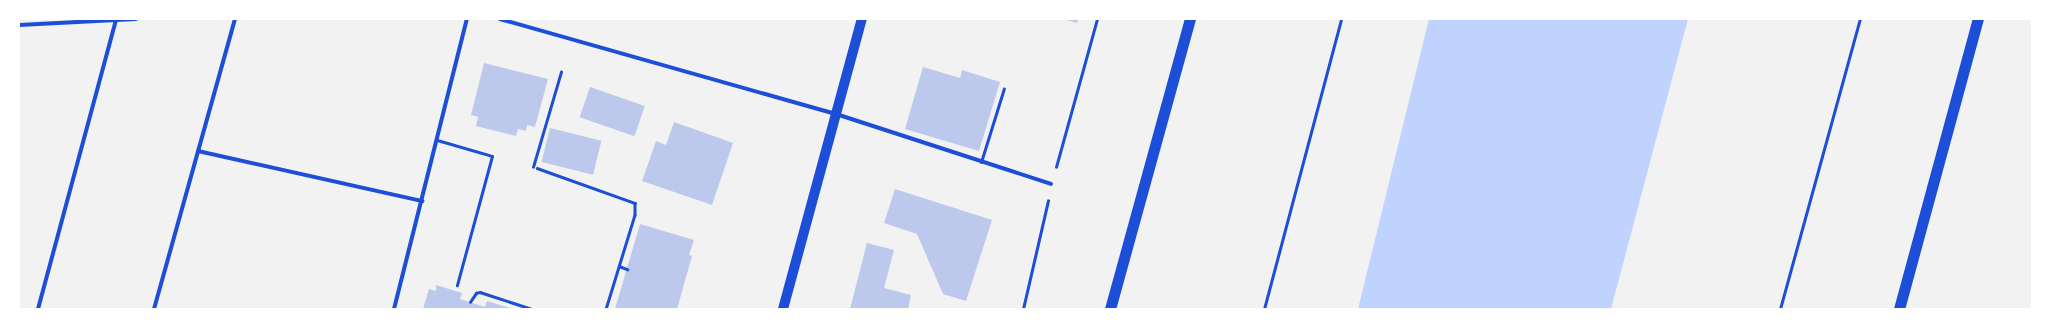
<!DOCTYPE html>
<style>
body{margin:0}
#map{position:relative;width:2051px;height:328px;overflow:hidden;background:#f2f2f2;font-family:Poppins,sans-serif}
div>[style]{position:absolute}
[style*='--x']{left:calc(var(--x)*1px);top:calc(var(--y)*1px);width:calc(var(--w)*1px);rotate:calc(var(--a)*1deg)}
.water>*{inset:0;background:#bfd3fe}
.building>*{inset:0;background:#bdc9ec;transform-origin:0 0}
.path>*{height:2.5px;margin:-1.25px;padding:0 1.25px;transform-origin:1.25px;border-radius:1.25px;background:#1d4ed8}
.service>*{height:3px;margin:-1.5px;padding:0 1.5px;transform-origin:1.5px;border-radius:1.5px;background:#1d4ed8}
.minor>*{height:4px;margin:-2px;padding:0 2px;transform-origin:2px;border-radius:2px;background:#1d4ed8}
.primary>*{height:10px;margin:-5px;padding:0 5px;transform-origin:5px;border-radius:5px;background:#1d4ed8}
.trunk>*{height:11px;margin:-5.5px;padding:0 5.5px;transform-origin:5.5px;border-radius:5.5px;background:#1d4ed8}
span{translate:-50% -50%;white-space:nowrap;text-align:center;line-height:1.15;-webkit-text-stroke:4px #fff;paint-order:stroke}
.frame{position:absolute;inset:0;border:20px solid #fff;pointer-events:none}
</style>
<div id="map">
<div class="water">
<i style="clip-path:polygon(1429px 19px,1688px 19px,1611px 309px,1358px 309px)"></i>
</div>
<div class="building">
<i style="clip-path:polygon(1063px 19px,1078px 19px,1077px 23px)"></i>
<i style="clip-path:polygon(484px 63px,548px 79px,535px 127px,527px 125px,526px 131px,518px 129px,516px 136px,476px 126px,478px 117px,471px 115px)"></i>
<i style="clip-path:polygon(923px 67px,960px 78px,962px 70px,1000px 82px,979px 151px,905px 129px)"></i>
<i style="left:590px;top:87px;width:58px;height:32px;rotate:19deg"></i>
<i style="clip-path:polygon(674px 122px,733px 143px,712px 205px,642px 181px,656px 141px,666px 145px)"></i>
<i style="left:550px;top:128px;width:53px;height:35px;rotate:14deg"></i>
<i style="clip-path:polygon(895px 189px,992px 220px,966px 301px,943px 294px,917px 234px,884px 223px)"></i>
<i style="clip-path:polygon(640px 224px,694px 240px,689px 255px,692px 256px,677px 309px,615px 309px)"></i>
<i style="clip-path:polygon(867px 243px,894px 250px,884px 288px,911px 295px,908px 309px,850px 309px)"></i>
<i style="clip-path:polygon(436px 285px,462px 293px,460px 299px,485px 307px,487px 301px,513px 309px,423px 309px,429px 289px,436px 291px)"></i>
</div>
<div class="path">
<i style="--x:533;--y:167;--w:99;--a:-73.6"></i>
<i style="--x:1056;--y:167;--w:154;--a:-74.5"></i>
<i style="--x:537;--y:168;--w:104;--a:19.7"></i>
<i style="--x:635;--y:203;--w:12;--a:90"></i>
<i style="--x:635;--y:215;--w:98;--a:107.1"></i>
<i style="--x:619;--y:266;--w:9;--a:21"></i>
<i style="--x:470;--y:302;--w:11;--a:-56"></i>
<i style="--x:476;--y:293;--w:4;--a:-14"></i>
<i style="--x:480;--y:292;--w:55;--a:18.1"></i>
<i style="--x:1023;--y:309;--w:111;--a:-77"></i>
<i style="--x:1264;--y:309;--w:300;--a:-75.1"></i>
<i style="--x:1780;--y:309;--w:301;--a:-74.6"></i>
</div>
<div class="service">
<i style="--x:437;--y:140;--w:57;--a:16.2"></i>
<i style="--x:492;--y:156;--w:134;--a:105.2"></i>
<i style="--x:981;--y:162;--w:77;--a:-72.7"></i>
</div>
<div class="minor">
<i style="--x:500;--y:19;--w:349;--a:15.8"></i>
<i style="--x:836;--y:114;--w:226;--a:18"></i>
<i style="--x:19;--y:25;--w:117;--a:-2.9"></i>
<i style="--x:198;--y:151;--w:230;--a:12.6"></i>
<i style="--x:38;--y:309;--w:299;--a:-74.9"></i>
<i style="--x:154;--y:309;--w:301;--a:-74.4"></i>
<i style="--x:394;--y:309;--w:299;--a:-75.9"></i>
</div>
<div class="primary">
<i style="--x:783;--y:309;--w:301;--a:-74.8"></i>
</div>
<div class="trunk">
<i style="--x:1110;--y:309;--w:301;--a:-74.6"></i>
<i style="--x:1899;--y:309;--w:301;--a:-74.8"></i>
</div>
<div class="frame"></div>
</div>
